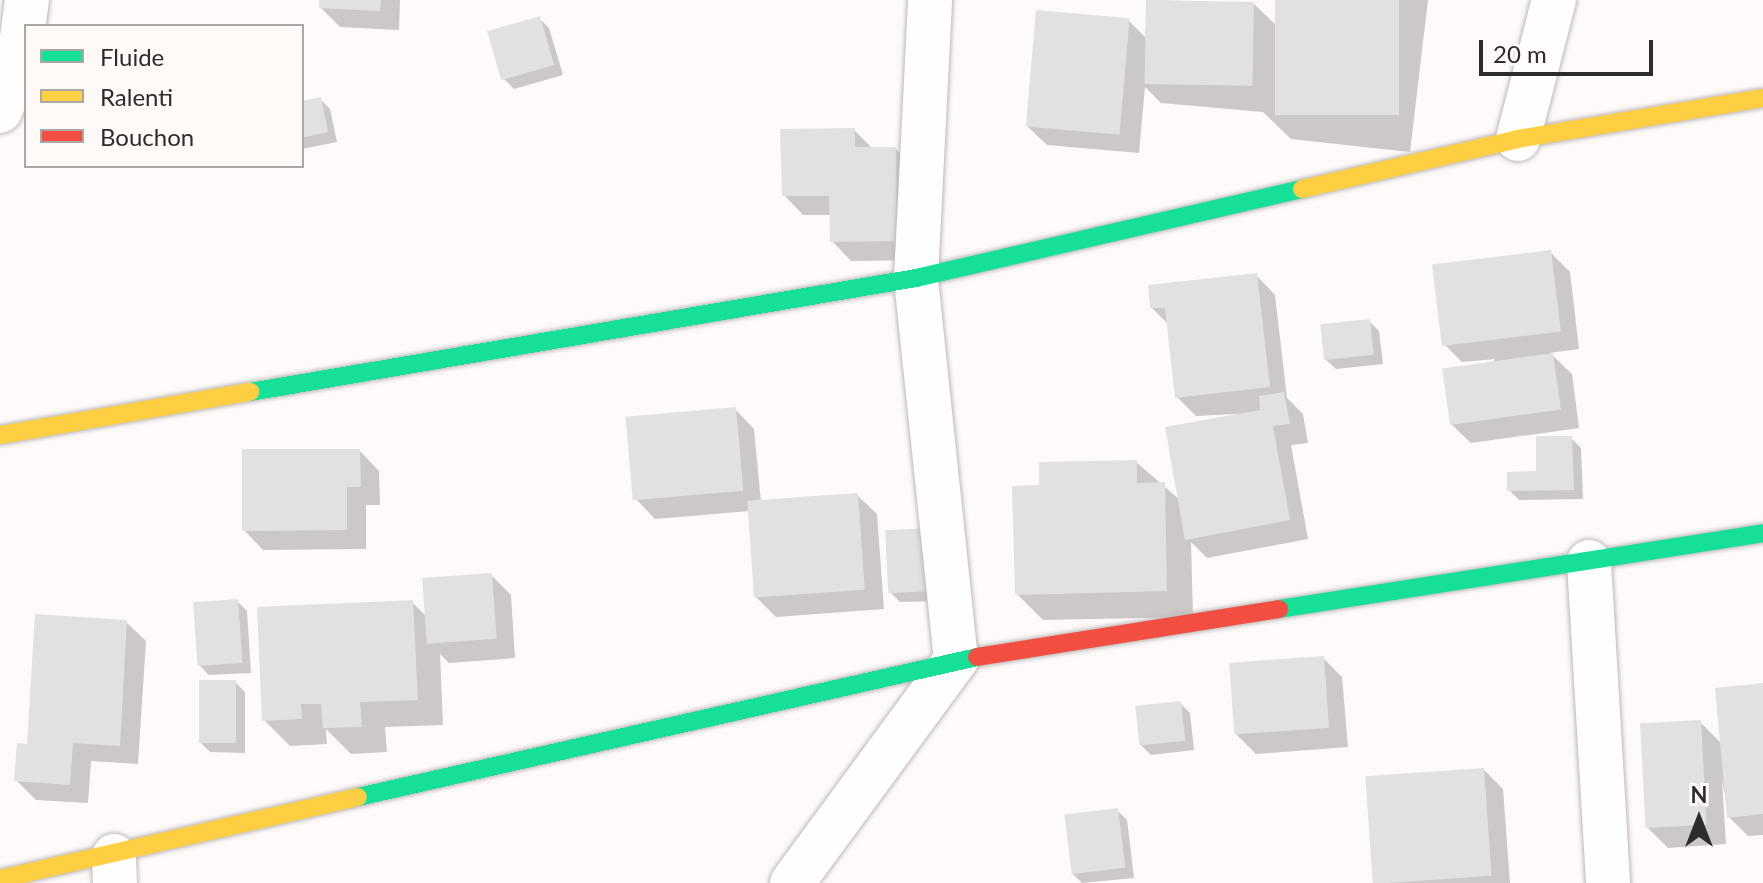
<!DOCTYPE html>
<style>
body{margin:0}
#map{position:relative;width:1763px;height:883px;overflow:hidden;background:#fefaf9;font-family:Lato,sans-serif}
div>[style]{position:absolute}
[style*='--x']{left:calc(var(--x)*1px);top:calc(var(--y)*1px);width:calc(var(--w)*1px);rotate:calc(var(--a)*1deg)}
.shadow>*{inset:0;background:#0003}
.building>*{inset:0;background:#e3e1e0;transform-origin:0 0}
.roads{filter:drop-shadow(0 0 2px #bbb9b8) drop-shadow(0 0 2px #bbb9b8)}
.street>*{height:44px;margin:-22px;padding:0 22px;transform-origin:22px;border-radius:22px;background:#fffefe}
.fast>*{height:18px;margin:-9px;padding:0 9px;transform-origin:9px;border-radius:9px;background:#16e098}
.slow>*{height:18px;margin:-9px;padding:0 9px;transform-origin:9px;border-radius:9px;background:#ffcf43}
.jam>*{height:18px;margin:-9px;padding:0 9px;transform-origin:9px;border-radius:9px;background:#f24e42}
span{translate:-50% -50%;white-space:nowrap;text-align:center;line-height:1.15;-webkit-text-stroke:6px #fff9f8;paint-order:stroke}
.legend{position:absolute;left:24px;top:24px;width:280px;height:144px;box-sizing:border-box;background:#fff9f8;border:2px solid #aba7a6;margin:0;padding:10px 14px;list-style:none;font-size:24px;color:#2d2c2b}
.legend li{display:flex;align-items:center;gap:16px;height:40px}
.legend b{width:40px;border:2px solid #aba7a6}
.north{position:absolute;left:1659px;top:779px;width:80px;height:80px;-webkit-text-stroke:6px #fff9f8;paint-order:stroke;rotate:0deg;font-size:22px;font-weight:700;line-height:32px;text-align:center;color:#2d2c2b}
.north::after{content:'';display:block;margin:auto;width:28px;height:36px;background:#2d2c2b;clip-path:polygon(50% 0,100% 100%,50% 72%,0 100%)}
.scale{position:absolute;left:1479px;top:40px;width:174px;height:36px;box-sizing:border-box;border:4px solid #2d2c2b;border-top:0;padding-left:10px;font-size:24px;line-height:28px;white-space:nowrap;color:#2d2c2b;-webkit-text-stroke:6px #fff9f8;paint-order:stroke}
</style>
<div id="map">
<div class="shadow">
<i style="clip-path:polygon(321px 0,400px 0,399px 30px,340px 27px,321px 8px)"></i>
<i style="clip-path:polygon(1148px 0,1253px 3px,1275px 24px,1277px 0,1428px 0,1410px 152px,1291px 139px,1263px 112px,1161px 103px,1145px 87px,1139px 153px,1047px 145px,1027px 126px,1129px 21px,1145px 37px)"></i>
<i style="clip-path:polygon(539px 18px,549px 28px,563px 75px,514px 89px,504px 79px)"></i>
<i style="clip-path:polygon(320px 99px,330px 109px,337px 142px,302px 149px,302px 103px)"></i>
<i style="clip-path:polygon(854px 130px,873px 149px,896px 149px,915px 169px,916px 260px,851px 261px,832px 241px,831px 215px,803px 215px,784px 195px)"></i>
<i style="clip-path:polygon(1550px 252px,1570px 272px,1579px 349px,1550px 353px,1572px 374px,1579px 428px,1471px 443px,1451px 424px,1495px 359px,1462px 362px,1443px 343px)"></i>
<i style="clip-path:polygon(1256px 275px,1275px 295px,1287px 398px,1303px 414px,1308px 443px,1291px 445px,1308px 539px,1207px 558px,1191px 542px,1193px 617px,1043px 620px,1017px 594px,1042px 487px,1136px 462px,1180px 500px,1257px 413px,1196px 416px,1177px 397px,1168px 324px,1152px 308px)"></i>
<i style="clip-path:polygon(1369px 321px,1379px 331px,1383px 364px,1336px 369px,1325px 359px)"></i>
<i style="clip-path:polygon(735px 409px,754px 429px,761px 502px,857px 495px,877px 514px,884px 609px,776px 617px,756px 597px,750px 511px,655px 519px,636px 499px)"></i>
<i style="clip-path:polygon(1571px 438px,1581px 448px,1583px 499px,1519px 500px,1509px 490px,1538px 473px)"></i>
<i style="clip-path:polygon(360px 451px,379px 471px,380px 505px,366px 505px,366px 549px,263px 550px,244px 530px)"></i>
<i style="clip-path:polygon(887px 532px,941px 601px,900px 602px,890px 592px)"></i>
<i style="clip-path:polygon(491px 575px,511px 595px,515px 658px,449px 663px,440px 654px,443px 725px,385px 727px,387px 752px,351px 754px,326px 729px,327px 744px,290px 746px,264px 720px,412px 602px,427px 617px)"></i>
<i style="clip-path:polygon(237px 601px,247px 611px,251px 673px,209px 675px,199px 665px)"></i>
<i style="clip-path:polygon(126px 622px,146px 641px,138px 764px,91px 761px,88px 803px,36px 800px,16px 780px)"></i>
<i style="clip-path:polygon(1323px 658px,1342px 677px,1348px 747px,1256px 754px,1236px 734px)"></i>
<i style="clip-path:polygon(235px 682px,245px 692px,245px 753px,210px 752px,200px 742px)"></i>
<i style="clip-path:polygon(1763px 685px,1763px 835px,1748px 836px,1729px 817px,1722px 780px,1726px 844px,1668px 848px,1648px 828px,1700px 722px,1722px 744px)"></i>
<i style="clip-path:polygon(1180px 703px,1190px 713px,1194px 750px,1151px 755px,1141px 745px)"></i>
<i style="clip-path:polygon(1484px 770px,1503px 789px,1510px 883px,1374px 883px,1367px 777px)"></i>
<i style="clip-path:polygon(1117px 810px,1127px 820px,1134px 878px,1082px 883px,1073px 874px)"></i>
</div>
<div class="building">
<i style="clip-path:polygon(319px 0,381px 0,380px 11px,319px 8px)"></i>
<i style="left:1146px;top:0;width:108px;height:84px;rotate:1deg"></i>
<i style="left:1275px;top:0;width:124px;height:115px"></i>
<i style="left:1036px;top:10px;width:94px;height:117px;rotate:5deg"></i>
<i style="left:540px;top:16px;width:51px;height:55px;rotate:74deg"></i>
<i style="clip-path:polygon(321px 97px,328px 132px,302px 138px,302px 101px)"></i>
<i style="clip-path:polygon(855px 128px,855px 147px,896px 147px,897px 241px,830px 242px,829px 196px,782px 196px,780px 129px)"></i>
<i style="left:1551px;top:250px;width:82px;height:120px;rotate:83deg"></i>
<i style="clip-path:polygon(1257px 273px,1270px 387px,1175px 398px,1165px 308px,1150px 308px,1148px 285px)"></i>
<i style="left:1370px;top:319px;width:36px;height:50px;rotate:84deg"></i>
<i style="left:1553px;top:353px;width:57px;height:112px;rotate:82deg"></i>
<i style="clip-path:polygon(1284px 392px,1290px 424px,1273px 426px,1290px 520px,1185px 540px,1165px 427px,1260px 410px,1259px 396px)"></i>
<i style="left:736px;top:407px;width:84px;height:111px;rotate:85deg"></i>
<i style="clip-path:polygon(1536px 436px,1572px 436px,1574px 490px,1507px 491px,1507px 472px,1536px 471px)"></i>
<i style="clip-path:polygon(242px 449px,360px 449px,361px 487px,347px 487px,347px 530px,242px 531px)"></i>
<i style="clip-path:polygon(1137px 460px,1137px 483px,1165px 482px,1167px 591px,1015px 595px,1012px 486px,1039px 485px,1039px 462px)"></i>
<i style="left:858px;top:493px;width:97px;height:111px;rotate:86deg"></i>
<i style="left:929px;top:528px;width:63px;height:44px;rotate:87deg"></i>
<i style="left:492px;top:573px;width:66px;height:70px;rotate:86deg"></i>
<i style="left:238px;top:599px;width:64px;height:45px;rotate:86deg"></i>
<i style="clip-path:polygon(413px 600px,418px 700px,360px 702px,362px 727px,323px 728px,321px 704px,301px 704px,302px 719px,262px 721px,257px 607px)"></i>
<i style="clip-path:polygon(35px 614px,127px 620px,120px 746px,73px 743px,70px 785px,14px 781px,17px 743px,27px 744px)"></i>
<i style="left:1324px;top:656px;width:72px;height:95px;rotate:86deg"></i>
<i style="left:199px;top:680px;width:37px;height:63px"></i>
<i style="clip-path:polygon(1763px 683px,1763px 814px,1727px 818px,1715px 688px)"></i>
<i style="left:1181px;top:701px;width:40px;height:46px;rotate:84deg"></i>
<i style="left:1701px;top:720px;width:105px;height:61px;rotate:87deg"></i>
<i style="left:1484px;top:768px;width:108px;height:119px;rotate:86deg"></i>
<i style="left:1118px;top:808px;width:60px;height:54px;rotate:83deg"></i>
</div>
<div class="roads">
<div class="street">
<i style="--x:0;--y:111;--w:47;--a:-67.3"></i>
<i style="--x:18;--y:68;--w:69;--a:-82.5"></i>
<i style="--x:1518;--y:139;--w:144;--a:-75.5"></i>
<i style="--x:1589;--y:562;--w:322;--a:86.6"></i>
<i style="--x:114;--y:856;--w:27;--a:88"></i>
<i style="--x:792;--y:883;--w:277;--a:-53.7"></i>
<i style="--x:956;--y:660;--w:384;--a:-96"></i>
<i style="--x:916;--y:278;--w:278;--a:-87.1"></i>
</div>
<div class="fast">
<i style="--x:250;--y:392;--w:676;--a:-9.71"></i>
<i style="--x:916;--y:278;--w:396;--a:-13"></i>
<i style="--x:1279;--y:609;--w:490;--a:-8.9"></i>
<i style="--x:358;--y:797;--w:635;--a:-12.74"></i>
</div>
<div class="slow">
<i style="--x:1302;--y:189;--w:222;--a:-13"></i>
<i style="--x:1518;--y:139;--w:248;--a:-9.5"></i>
<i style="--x:0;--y:435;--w:254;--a:-9.8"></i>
<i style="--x:0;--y:879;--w:367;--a:-12.9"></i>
</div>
<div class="jam">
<i style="--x:977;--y:657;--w:306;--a:-9"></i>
</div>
</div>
<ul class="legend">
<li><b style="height:10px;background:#16e098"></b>Fluide</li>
<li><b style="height:10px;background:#ffcf43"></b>Ralenti</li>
<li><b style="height:10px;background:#f24e42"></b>Bouchon</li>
</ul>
<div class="north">N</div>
<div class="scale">20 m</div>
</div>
